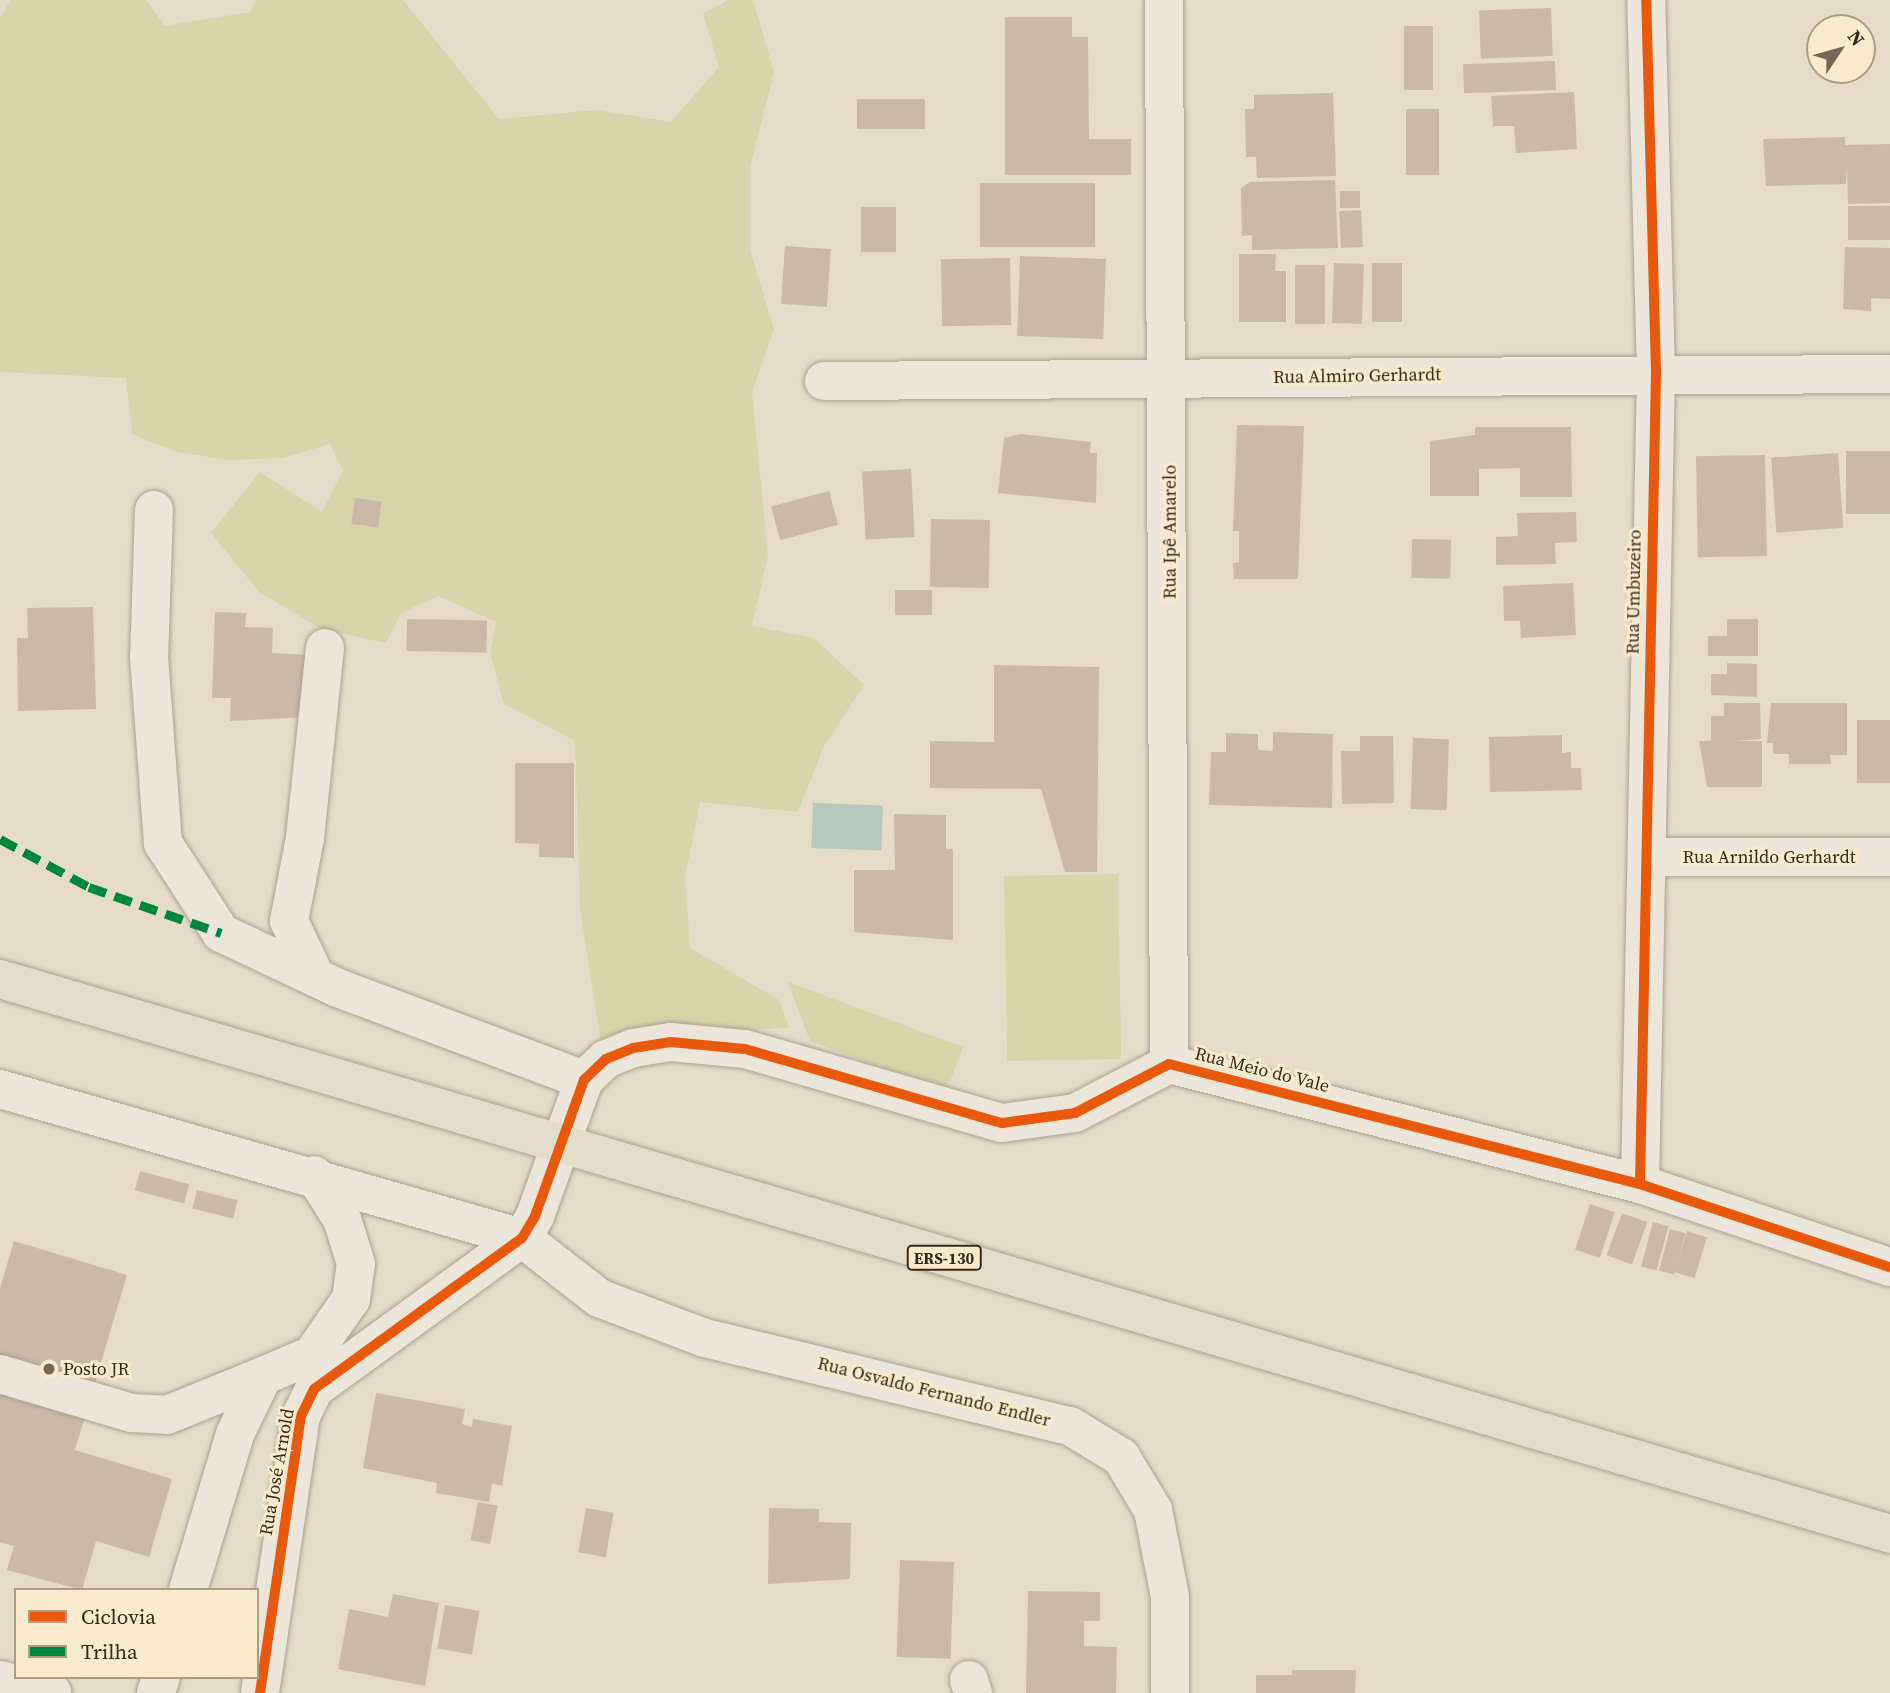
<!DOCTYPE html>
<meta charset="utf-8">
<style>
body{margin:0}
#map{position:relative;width:1890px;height:1693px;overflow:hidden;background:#e4dcc8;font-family:"Source Serif 4",serif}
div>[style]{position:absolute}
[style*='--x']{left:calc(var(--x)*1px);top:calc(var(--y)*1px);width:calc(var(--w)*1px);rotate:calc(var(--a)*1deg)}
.green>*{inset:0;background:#d5d5a9;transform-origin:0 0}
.water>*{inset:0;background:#b4c9bc;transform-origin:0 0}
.building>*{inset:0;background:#c8b9a8;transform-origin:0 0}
.roads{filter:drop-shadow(0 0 2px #a9a092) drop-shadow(0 0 2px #a9a092)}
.minor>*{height:38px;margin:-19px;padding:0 19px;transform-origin:19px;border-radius:19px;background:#ece6da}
.major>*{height:38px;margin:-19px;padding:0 19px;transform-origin:19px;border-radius:19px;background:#e4dccb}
.quiet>*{height:9px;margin-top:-4.5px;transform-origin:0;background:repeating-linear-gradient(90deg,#00873e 0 18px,transparent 0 27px)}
.cycleway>*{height:10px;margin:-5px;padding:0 5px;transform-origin:5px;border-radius:5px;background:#e8590c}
.dots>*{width:19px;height:19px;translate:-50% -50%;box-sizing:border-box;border:4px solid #f8eacc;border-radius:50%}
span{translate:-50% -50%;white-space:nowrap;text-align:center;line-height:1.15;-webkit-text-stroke:6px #f8eacc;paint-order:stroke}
.shield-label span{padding:2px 5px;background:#f8eacc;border:2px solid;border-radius:5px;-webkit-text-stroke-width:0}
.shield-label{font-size:16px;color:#37281a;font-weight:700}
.street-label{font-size:18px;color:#37281a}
.poi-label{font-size:18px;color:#37281a}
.left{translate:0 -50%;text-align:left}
.legend{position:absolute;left:14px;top:1588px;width:245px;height:91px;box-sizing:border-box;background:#f8eacc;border:2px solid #ab9c85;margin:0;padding:9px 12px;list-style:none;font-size:21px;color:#37281a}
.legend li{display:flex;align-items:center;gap:14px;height:35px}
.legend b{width:35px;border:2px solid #ab9c85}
.north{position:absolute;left:1806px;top:14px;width:70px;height:70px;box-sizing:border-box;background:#f8eacc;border:2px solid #ab9c85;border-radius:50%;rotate:54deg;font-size:19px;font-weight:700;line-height:28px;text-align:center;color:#37281a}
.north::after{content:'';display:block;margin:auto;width:24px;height:32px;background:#746757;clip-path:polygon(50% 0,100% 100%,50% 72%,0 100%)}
</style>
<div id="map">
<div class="green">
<i style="clip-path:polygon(11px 0,146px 0,165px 26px,250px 12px,257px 0,403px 0,499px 119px,597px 110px,671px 122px,719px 67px,703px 14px,728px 0,753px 0,774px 72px,750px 167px,750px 250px,774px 329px,752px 393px,768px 555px,752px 626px,814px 638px,864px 685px,824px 746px,798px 812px,700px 802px,685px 878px,690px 948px,779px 1000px,789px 1027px,601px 1044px,580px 909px,575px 741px,504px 704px,490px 653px,496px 622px,438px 596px,401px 613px,386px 643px,322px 629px,259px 592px,211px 533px,260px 472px,322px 512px,343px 471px,330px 444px,283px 458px,229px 460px,177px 452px,132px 434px,126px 378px,0 372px,0 18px)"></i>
<i style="left:1118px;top:874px;width:185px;height:114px;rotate:89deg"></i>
<i style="clip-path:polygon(788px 982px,963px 1047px,946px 1092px,810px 1041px)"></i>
</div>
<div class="water">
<i style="left:813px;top:803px;width:70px;height:45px;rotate:2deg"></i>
</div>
<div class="building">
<i style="left:1551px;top:8px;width:48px;height:72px;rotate:88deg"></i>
<i style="clip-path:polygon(1005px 17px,1072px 17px,1072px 37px,1088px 37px,1089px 139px,1131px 139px,1131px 175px,1005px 175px)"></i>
<i style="left:1404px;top:26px;width:29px;height:64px"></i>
<i style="left:1555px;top:61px;width:29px;height:92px;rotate:88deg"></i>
<i style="clip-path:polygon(1574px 92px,1577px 149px,1516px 153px,1514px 126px,1493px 126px,1491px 96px)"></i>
<i style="clip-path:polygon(1333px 93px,1336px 176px,1257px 178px,1256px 157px,1246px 157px,1245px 109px,1254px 109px,1254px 95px)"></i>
<i style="left:857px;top:99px;width:68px;height:30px"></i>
<i style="left:1406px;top:109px;width:33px;height:66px"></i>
<i style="clip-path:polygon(1845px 137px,1845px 145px,1890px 144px,1890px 203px,1848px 204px,1847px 165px,1846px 184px,1766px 186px,1763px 139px)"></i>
<i style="clip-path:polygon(1335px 180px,1338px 248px,1252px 250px,1252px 235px,1242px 236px,1241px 188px,1250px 182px)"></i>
<i style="left:980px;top:183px;width:115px;height:64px"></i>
<i style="left:1340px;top:191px;width:20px;height:17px"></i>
<i style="left:1848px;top:206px;width:42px;height:34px"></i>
<i style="left:861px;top:207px;width:35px;height:45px"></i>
<i style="left:1361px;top:210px;width:37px;height:22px;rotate:87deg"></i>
<i style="left:785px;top:246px;width:46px;height:58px;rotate:4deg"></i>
<i style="clip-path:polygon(1845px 247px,1890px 248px,1890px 299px,1871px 298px,1871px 311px,1843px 309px)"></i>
<i style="clip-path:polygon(1239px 254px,1276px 254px,1275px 271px,1286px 271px,1286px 322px,1239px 322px)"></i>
<i style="left:1020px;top:256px;width:86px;height:80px;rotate:2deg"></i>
<i style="left:1010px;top:258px;width:67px;height:69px;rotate:89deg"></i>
<i style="left:1334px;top:263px;width:30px;height:60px;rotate:2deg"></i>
<i style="left:1372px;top:263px;width:30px;height:59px"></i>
<i style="left:1295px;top:265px;width:30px;height:59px"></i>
<i style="clip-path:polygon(1237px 425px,1304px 426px,1298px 579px,1234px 579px,1233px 563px,1239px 562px,1239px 531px,1233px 531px)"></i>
<i style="clip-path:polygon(1475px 427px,1571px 427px,1572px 497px,1520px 497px,1520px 468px,1479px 469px,1479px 496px,1430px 496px,1430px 441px,1475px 435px)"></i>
<i style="clip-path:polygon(1021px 434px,1091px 442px,1090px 453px,1097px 453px,1096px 503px,998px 493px,1004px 438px)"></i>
<i style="left:1890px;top:451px;width:63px;height:44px;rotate:90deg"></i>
<i style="left:1838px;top:453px;width:75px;height:67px;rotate:86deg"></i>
<i style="left:1765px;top:455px;width:101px;height:69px;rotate:89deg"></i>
<i style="left:911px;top:469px;width:68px;height:49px;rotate:87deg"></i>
<i style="left:829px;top:491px;width:35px;height:60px;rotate:75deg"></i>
<i style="left:355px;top:498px;width:27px;height:26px;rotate:8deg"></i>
<i style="clip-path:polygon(1576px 512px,1577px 542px,1555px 543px,1556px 564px,1496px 565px,1496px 537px,1518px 536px,1517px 513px)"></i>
<i style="left:931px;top:519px;width:59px;height:68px;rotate:1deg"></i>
<i style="left:1412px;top:539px;width:39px;height:39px;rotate:1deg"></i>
<i style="clip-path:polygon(1573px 583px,1576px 635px,1521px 638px,1520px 621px,1504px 621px,1503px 586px)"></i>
<i style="left:895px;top:590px;width:37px;height:25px"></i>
<i style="clip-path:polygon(93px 607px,96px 709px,18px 711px,17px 638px,28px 638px,27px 608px)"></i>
<i style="clip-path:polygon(215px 612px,246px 613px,245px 627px,273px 628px,272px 653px,311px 655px,309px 717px,230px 721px,231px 698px,212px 698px)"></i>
<i style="left:407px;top:619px;width:80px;height:32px;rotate:1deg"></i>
<i style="clip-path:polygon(1727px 619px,1758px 619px,1758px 656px,1708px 656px,1708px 636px,1727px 636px)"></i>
<i style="clip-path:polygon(1727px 663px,1757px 664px,1757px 697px,1711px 695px,1711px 674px,1727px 674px)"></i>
<i style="clip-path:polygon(994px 665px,1099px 667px,1097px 872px,1065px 872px,1041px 789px,930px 788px,930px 741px,994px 742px)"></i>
<i style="clip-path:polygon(1724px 703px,1760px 703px,1761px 739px,1734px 741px,1762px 741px,1762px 787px,1707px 787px,1699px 741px,1711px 741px,1711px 716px,1724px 716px)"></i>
<i style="clip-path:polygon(1771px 703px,1847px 703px,1847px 755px,1830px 755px,1831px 764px,1789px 764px,1789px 754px,1773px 754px,1773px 743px,1767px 743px)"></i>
<i style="left:1890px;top:720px;width:63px;height:33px;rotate:90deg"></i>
<i style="clip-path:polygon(1273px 732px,1333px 734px,1332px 808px,1209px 805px,1211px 752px,1226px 752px,1226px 733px,1258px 734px,1258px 750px,1273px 751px)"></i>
<i style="clip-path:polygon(1562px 735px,1562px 753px,1571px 752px,1571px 768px,1581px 768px,1582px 790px,1490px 792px,1489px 737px)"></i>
<i style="clip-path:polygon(1360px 736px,1393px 736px,1394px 803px,1342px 804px,1341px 751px,1360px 751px)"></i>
<i style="left:1413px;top:738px;width:36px;height:71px;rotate:2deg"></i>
<i style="clip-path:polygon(515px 763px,574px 763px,574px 858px,539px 857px,539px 844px,515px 843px)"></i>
<i style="clip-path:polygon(894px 814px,946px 815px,946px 849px,953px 849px,953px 940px,854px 932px,854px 870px,895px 870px)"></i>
<i style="left:140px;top:1171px;width:51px;height:20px;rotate:15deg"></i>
<i style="left:197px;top:1190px;width:42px;height:19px;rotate:14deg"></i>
<i style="left:1590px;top:1204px;width:26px;height:48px;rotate:18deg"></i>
<i style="left:1622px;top:1213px;width:27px;height:45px;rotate:20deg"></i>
<i style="left:1653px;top:1222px;width:16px;height:46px;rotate:15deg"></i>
<i style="left:1670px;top:1229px;width:16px;height:43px;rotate:15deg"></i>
<i style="left:1687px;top:1231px;width:21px;height:43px;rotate:17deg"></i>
<i style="clip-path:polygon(14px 1241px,127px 1275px,75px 1450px,172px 1479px,149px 1557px,96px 1541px,82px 1590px,7px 1570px,14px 1546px,0 1542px,0 1288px)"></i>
<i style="clip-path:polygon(376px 1393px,465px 1409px,462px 1424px,472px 1427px,473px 1419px,512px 1426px,502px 1486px,492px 1483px,489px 1502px,436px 1493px,437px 1483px,363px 1468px)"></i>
<i style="left:478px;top:1502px;width:20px;height:39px;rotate:11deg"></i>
<i style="left:586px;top:1508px;width:28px;height:45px;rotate:10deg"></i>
<i style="clip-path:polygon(769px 1508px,819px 1509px,819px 1522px,851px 1523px,850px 1579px,768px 1584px)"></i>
<i style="left:900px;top:1560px;width:54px;height:97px;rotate:2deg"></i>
<i style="clip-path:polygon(1028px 1591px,1100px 1592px,1100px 1621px,1084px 1621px,1084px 1646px,1117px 1647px,1116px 1693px,1026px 1693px)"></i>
<i style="clip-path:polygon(393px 1594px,439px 1603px,425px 1686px,338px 1669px,349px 1609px,388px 1617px)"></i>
<i style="left:445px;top:1605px;width:35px;height:44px;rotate:10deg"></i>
<i style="clip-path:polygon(1292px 1670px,1356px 1670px,1355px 1693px,1256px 1693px,1256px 1675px,1292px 1675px)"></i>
</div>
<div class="roads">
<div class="minor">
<i style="--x:1164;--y:0;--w:1064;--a:89.73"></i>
<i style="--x:824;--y:381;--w:1066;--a:-0.38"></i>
<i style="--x:154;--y:510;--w:147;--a:91.9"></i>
<i style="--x:149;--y:657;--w:187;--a:85.7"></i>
<i style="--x:163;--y:843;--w:107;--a:57.2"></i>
<i style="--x:221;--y:933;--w:129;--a:25.2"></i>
<i style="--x:338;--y:988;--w:263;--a:20.5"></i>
<i style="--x:1647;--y:857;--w:243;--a:0"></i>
<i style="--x:316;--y:978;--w:63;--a:-115.3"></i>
<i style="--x:289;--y:921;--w:85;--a:-79.1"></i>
<i style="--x:305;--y:838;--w:191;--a:-84"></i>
<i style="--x:0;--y:1089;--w:543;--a:15.93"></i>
<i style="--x:522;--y:1238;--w:98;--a:37.9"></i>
<i style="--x:599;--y:1298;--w:113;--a:20.7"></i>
<i style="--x:705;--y:1338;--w:375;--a:13.6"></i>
<i style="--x:1070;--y:1426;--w:60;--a:31.3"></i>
<i style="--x:1121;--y:1457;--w:62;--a:58.9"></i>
<i style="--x:1153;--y:1510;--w:89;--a:78.9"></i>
<i style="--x:1170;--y:1597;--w:96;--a:90"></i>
<i style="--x:1640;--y:1184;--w:811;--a:-88.87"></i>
<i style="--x:1656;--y:373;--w:373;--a:-91.5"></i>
<i style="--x:0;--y:1374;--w:138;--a:16.5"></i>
<i style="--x:132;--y:1413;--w:35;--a:3"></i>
<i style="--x:167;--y:1415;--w:104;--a:-22.1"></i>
<i style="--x:188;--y:1590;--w:163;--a:-73.2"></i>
<i style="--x:235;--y:1434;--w:64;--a:-64.2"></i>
<i style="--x:263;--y:1376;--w:53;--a:-23.2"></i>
<i style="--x:312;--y:1355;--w:68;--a:-55.1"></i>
<i style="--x:351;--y:1299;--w:35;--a:-82"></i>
<i style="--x:356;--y:1264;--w:47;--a:-107.3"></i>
<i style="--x:342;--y:1219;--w:52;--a:-122.5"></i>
<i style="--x:0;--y:1680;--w:54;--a:14"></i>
<i style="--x:969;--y:1680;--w:14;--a:73"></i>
<i style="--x:156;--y:1693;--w:17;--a:-73"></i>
<i style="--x:260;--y:1693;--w:280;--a:-81.6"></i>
<i style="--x:301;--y:1416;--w:30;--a:-64"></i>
<i style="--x:314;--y:1389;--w:257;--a:-36"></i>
<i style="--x:522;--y:1238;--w:26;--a:-59"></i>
<i style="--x:535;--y:1216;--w:145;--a:-70.2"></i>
<i style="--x:584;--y:1080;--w:30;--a:-44"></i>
<i style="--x:606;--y:1059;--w:29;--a:-22"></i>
<i style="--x:633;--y:1048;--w:38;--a:-9"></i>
<i style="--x:671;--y:1042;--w:74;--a:5.4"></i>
<i style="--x:745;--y:1049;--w:267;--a:16.1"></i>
<i style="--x:1002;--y:1123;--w:74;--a:-7.8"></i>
<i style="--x:1075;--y:1113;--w:106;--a:-27.5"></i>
<i style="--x:1169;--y:1064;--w:486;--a:14.3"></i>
<i style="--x:1640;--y:1184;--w:263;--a:18.4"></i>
</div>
<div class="major">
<i style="--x:0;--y:979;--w:1970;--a:16.36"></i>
</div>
</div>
<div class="quiet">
<i style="--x:0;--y:839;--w:101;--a:28.3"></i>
<i style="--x:89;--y:887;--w:140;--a:19.2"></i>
</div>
<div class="cycleway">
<i style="--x:1640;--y:1184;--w:811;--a:-88.87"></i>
<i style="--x:1656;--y:373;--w:373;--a:-91.5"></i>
<i style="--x:260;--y:1693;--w:280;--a:-81.6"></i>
<i style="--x:301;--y:1416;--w:30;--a:-64"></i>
<i style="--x:314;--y:1389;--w:257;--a:-36"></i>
<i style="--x:522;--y:1238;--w:26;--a:-59"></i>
<i style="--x:535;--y:1216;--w:145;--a:-70.2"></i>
<i style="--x:584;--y:1080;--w:30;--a:-44"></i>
<i style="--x:606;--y:1059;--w:29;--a:-22"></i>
<i style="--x:633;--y:1048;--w:38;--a:-9"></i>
<i style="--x:671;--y:1042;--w:74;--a:5.4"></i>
<i style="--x:745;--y:1049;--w:267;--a:16.1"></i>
<i style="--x:1002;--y:1123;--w:74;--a:-7.8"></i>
<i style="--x:1075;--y:1113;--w:106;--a:-27.5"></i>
<i style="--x:1169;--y:1064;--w:486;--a:14.3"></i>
<i style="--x:1640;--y:1184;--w:263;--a:18.4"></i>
</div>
<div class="dots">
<i style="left:49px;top:1369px;background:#746757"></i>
</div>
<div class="shield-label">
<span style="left:944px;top:1258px">ERS-130</span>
</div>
<div class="street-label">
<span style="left:1357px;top:376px;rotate:-1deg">Rua Almiro Gerhardt</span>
<span style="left:1170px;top:532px;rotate:-90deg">Rua Ipê Amarelo</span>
<span style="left:1634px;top:592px;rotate:-89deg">Rua Umbuzeiro</span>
<span style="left:1769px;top:857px">Rua Arnildo Gerhardt</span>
<span style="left:1262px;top:1070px;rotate:14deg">Rua Meio do Vale</span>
<span style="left:934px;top:1392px;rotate:14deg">Rua Osvaldo Fernando Endler</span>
<span style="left:277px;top:1472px;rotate:-80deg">Rua José Arnold</span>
</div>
<div class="poi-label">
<span class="left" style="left:63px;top:1369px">Posto JR</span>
</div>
<ul class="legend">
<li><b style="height:9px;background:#e8590c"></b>Ciclovia</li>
<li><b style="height:9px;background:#00873e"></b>Trilha</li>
</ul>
<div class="north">N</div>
</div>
